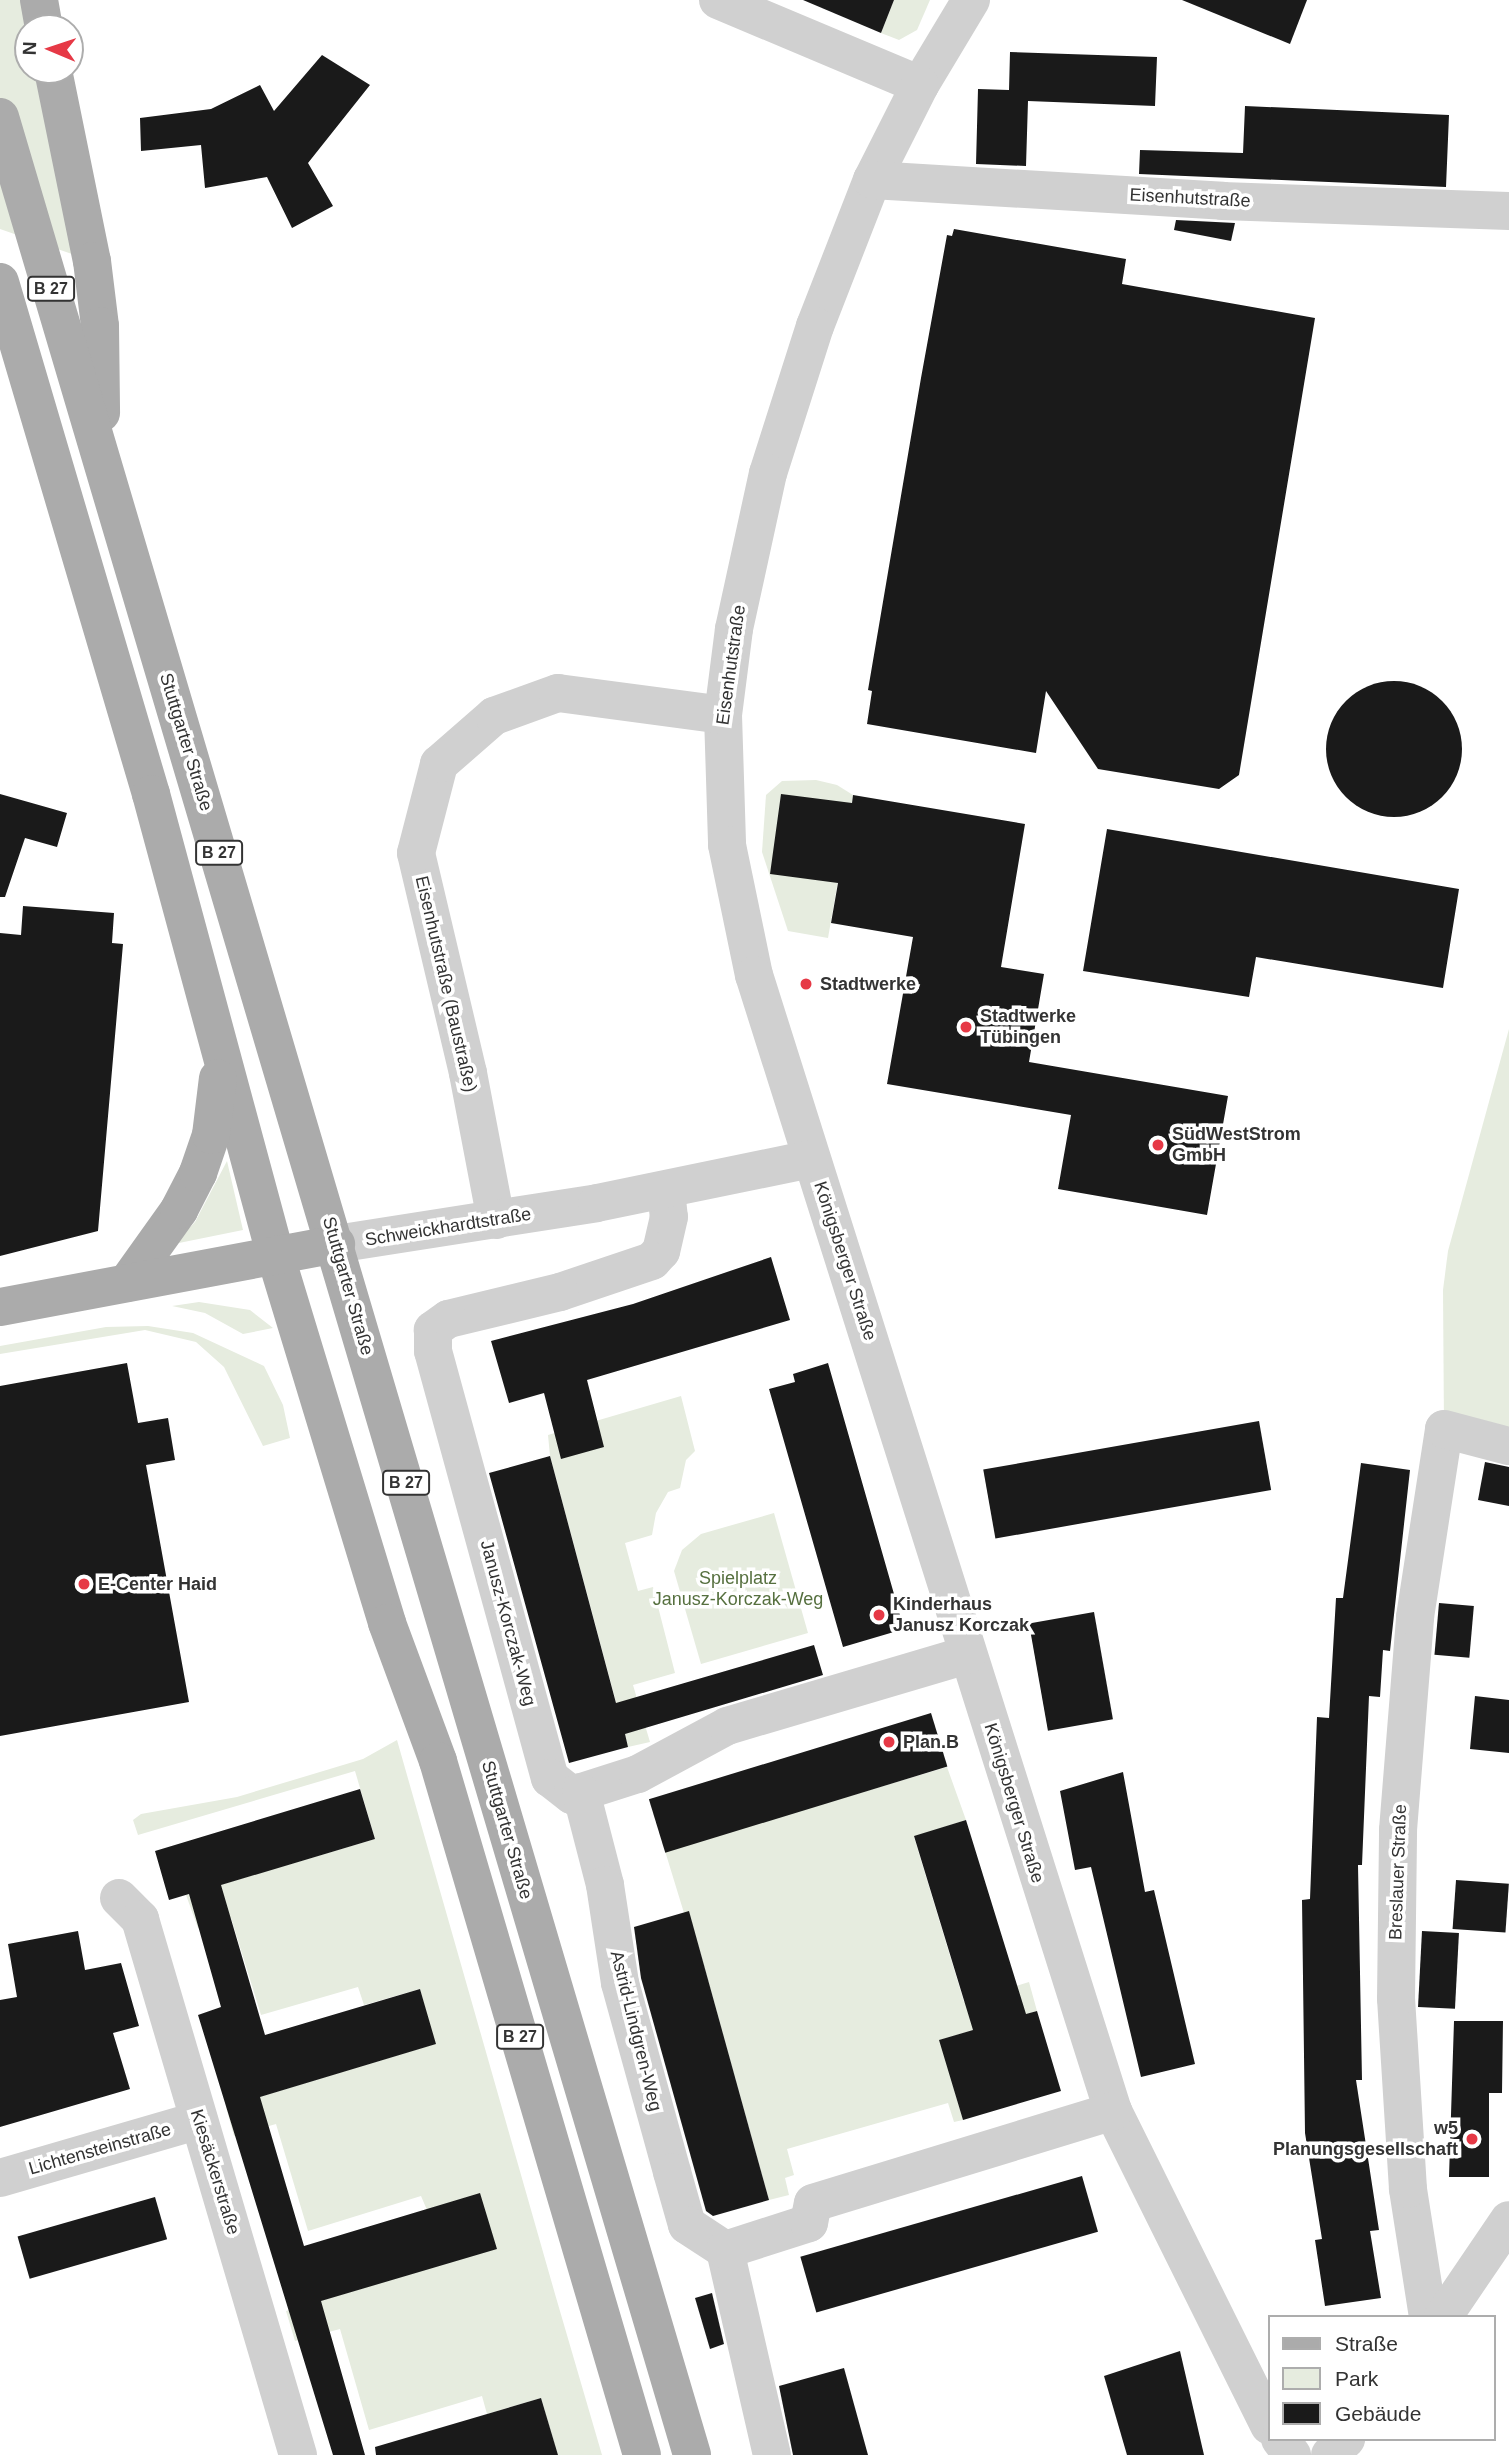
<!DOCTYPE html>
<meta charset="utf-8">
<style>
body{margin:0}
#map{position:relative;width:1509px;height:2455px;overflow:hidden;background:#fff;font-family:Arial,sans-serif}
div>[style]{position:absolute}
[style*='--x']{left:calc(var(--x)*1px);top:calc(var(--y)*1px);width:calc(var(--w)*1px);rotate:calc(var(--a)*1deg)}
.green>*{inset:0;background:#e6ecdf}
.building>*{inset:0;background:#1a1a1a;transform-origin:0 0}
.round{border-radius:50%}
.minor>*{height:38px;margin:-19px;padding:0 19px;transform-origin:19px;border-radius:19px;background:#d0d0d0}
.major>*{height:38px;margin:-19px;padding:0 19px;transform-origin:19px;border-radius:19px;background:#ababab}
.dots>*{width:19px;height:19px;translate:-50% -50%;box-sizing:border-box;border:4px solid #fff;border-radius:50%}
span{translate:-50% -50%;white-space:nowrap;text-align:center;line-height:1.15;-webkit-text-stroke:7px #fff;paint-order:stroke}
.shield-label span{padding:2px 5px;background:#fff;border:2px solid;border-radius:5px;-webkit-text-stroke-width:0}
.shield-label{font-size:16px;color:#333;font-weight:700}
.street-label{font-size:18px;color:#333}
.poi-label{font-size:18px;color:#333;font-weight:700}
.left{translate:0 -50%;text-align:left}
.right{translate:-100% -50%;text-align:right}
.park-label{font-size:18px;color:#56703f}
.legend{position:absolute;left:1268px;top:2315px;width:228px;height:126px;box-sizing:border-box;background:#fff;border:2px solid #adadad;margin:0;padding:9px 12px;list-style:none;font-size:21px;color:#333}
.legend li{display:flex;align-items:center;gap:14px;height:35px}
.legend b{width:35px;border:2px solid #adadad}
.north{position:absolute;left:14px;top:14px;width:70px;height:70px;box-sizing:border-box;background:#fff;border:2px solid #adadad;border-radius:50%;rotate:272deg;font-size:19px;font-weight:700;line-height:28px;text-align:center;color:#333}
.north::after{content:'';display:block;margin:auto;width:24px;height:32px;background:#e63946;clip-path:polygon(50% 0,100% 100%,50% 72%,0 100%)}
</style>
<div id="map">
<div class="green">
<i style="clip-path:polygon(0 0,39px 0,28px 28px,28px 70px,53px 70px,92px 261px,0 229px)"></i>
<i style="clip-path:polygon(894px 0,930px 0,917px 30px,899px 40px,881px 33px)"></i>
<i style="clip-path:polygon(816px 780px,837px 785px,853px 795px,828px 938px,788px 931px,762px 852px,766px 795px,782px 781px)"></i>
<i style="clip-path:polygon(1509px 1029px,1509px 1446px,1444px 1429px,1443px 1290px,1448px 1251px)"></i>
<i style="clip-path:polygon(227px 1161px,243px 1230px,174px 1244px,195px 1222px)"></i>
<i style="clip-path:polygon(199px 1302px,250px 1310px,273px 1328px,243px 1334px,205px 1313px,172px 1306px)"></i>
<i style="clip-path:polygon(148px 1326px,193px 1333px,264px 1366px,283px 1405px,290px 1438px,263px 1446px,224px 1367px,196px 1342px,145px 1330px,0 1354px,0 1346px,106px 1327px)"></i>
<i style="clip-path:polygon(681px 1396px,695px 1451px,686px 1460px,680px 1488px,668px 1492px,656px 1513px,652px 1535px,625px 1543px,638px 1591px,653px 1587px,675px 1673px,633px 1685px,650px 1742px,628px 1747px,550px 1456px,548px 1435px)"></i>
<i style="clip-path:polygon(774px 1513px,808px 1633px,701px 1664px,674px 1571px,682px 1550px,701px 1534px)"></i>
<i style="clip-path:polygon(397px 1740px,555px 2294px,602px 2455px,552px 2455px,557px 2453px,541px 2398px,487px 2414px,482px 2396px,369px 2430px,340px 2329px,295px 2341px,286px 2311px,497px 2248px,427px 2210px,421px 2196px,308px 2231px,276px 2124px,234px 2136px,226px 2107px,435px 2044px,420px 1989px,364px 2005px,358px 1987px,261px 2015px,231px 1918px,198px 1928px,186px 1895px,375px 1839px,355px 1771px,138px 1835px,133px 1820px,141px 1814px,237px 1797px,363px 1759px)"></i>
<i style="clip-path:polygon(947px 1767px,966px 1820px,914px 1837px,964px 2002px,1029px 1982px,1037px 2011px,940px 2040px,963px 2120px,954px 2122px,948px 2103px,787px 2149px,794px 2175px,785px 2178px,789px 2195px,769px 2200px,689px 1912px,684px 1913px,665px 1851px)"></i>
</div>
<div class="building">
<i style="clip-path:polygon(803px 0,894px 0,881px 33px)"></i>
<i style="clip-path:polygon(1182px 0,1307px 0,1290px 44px)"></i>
<i style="clip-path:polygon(1010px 52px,1157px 57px,1155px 106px,1028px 101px,1026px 166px,976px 164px,978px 89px,1009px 90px)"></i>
<i style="clip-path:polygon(322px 55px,370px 85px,308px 163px,333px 206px,292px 228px,267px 177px,205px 188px,201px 145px,141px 151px,140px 118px,211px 109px,260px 85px,274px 111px)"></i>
<i style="clip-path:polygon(1245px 106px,1449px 115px,1446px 187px,1139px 174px,1140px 150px,1243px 153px)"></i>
<i style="clip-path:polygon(1176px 220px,1235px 223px,1231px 241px,1174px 230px)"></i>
<i style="clip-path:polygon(954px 229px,1126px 259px,1122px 284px,1315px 318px,1239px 775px,1219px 789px,1098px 769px,1046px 691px,1036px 753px,867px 724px,872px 691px,868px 690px,921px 378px,947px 235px,952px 236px)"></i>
<i class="round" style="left:1326px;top:681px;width:136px;height:136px"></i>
<i style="clip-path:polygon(0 794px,67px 813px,57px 847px,25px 838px,5px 897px,0 897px)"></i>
<i style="clip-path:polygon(781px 794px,852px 803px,853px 795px,1025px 824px,1001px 967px,1044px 974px,1029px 1062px,1228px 1096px,1207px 1215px,1058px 1189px,1071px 1115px,887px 1084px,913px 937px,831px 923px,838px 883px,770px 874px)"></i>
<i style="clip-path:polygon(1107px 829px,1459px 889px,1443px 988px,1256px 957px,1249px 997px,1083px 971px)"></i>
<i style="clip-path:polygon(23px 906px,114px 913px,112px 943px,123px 944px,98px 1231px,0 1256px,0 933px,21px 935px)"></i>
<i style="clip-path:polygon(771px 1257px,790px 1320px,587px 1380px,604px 1447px,561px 1459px,544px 1393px,509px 1403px,491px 1341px,633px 1304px)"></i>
<i style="clip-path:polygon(127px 1363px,138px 1423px,168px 1418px,175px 1460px,146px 1465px,189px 1702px,0 1736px,0 1386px)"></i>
<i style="clip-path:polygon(828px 1363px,904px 1629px,843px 1647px,769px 1389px,795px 1382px,793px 1374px)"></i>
<i style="left:1259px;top:1421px;width:70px;height:280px;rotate:80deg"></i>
<i style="clip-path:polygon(550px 1456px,616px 1703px,814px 1645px,823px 1675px,625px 1734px,628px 1747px,569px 1763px,489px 1473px)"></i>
<i style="clip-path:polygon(1485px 1462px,1509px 1467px,1509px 1506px,1478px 1500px)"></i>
<i style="clip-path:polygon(1361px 1463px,1410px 1470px,1390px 1651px,1383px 1650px,1380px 1697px,1369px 1696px,1362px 1865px,1358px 1865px,1362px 2080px,1356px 2080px,1379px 2230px,1370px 2231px,1381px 2298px,1325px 2306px,1315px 2240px,1322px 2239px,1305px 2133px,1302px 1900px,1310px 1899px,1317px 1717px,1329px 1718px,1336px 1598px,1343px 1598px)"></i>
<i style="left:1439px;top:1603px;width:35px;height:52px;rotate:5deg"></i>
<i style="left:1094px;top:1612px;width:109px;height:66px;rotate:80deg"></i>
<i style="clip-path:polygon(1475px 1696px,1509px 1700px,1509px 1753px,1470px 1749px)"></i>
<i style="left:931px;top:1713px;width:56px;height:295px;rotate:73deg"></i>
<i style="clip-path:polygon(1123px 1772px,1145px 1892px,1154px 1890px,1195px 2064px,1141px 2077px,1091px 1867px,1075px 1870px,1060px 1791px)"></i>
<i style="clip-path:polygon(360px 1789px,375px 1839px,221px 1885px,265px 2035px,420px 1989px,436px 2044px,260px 2097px,304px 2246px,480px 2193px,497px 2249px,321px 2301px,365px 2455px,333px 2455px,198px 2015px,221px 2007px,189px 1894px,169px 1900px,155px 1851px)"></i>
<i style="clip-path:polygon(966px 1820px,1026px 2014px,1037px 2011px,1061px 2091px,963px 2120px,939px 2040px,973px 2030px,914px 1836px)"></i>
<i style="left:1456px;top:1880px;width:53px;height:49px;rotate:4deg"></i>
<i style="clip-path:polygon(689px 1911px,769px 2200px,713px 2216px,706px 2211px,641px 1978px,634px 1927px)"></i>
<i style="clip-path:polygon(78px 1931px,85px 1970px,121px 1963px,139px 2026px,113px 2033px,130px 2089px,0 2127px,0 2000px,17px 1997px,8px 1944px)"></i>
<i style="left:1422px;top:1931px;width:37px;height:76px;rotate:3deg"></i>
<i style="clip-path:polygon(1454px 2021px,1503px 2021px,1502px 2093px,1489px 2093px,1489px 2177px,1449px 2177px)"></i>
<i style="left:1082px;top:2176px;width:58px;height:293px;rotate:74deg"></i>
<i style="left:155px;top:2197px;width:44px;height:143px;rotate:74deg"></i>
<i style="clip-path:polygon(712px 2293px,724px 2344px,710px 2349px,695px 2298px)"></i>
<i style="clip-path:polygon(1180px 2351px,1204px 2455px,1127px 2455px,1104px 2376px)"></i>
<i style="clip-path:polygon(844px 2368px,868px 2455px,793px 2455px,779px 2386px)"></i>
<i style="clip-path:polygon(541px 2398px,558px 2455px,376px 2455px,375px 2447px)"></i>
</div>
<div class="minor">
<i style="--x:718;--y:0;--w:219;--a:22.8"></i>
<i style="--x:971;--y:0;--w:99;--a:121"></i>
<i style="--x:920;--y:85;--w:106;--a:116.8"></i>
<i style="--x:872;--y:180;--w:157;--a:111.3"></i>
<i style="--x:815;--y:326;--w:154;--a:107.7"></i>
<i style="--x:768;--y:473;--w:160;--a:102.3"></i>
<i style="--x:734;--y:629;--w:87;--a:97.3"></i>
<i style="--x:723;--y:715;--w:130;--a:88.2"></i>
<i style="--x:727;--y:845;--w:133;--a:78.3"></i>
<i style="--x:754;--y:975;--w:1191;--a:72.46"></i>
<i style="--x:1113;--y:2111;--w:351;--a:63.6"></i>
<i style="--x:872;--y:180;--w:351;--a:3.4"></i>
<i style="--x:1222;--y:201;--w:287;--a:2"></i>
<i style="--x:666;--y:1190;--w:27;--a:84"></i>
<i style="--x:669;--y:1217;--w:35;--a:103"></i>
<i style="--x:661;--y:1251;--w:13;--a:132"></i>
<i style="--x:652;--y:1261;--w:97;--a:161.4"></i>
<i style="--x:560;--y:1292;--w:115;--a:166.4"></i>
<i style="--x:448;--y:1319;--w:19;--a:144"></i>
<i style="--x:433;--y:1330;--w:21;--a:90"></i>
<i style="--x:433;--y:1351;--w:443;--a:74.7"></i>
<i style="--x:550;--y:1778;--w:28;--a:38"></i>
<i style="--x:572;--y:1795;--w:69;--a:-17.7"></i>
<i style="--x:638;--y:1774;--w:101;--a:-28.3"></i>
<i style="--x:727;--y:1726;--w:250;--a:-16.5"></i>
<i style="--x:496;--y:1220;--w:150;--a:-100.8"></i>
<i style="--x:468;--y:1073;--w:226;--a:-103.3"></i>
<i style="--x:416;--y:853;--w:92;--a:-75.5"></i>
<i style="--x:439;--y:764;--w:73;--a:-41.1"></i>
<i style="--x:494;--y:716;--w:68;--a:-19.8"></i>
<i style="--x:558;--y:693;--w:166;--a:7.6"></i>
<i style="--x:336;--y:1244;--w:264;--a:-8.9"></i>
<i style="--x:597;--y:1203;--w:219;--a:-11.6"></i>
<i style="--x:581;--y:1792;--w:96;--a:75.5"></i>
<i style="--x:605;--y:1885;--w:99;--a:81.3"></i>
<i style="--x:620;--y:1983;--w:196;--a:74.6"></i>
<i style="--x:672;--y:2172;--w:55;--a:74.2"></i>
<i style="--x:687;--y:2225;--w:45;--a:33.3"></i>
<i style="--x:725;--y:2250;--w:210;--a:77.1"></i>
<i style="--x:119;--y:1898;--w:30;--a:45"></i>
<i style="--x:140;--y:1919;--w:559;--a:73.58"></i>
<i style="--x:0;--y:2178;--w:207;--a:-16.2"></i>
<i style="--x:725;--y:2250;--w:88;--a:-17.8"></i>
<i style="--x:809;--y:2223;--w:20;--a:-79"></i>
<i style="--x:813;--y:2203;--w:314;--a:-17"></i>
<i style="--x:1428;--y:2317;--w:130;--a:-98.9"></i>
<i style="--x:1408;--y:2189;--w:190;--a:-93.6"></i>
<i style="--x:1396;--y:1999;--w:169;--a:-89.3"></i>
<i style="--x:1398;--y:1830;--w:214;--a:-85.4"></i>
<i style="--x:1415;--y:1617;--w:190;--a:-81.2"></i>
<i style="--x:1444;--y:1429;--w:67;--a:14.7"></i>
<i style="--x:1443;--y:2317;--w:117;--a:-55.8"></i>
<i style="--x:1280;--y:2439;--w:20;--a:53"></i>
<i style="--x:1330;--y:2455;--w:23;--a:-45"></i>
</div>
<div class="major">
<i style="--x:39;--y:0;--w:28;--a:80"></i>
<i style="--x:53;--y:70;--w:195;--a:78.5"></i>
<i style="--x:92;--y:261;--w:65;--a:83"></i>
<i style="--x:100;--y:326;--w:87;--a:89.3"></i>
<i style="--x:0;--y:117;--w:2438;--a:73.51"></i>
<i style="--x:0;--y:282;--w:534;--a:73.57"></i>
<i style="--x:151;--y:794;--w:476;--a:74.9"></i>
<i style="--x:275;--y:1254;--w:386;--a:73.1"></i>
<i style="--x:387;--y:1623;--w:147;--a:69.7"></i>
<i style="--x:438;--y:1761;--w:723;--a:73.62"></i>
<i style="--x:127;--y:1283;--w:90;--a:-54.5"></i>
<i style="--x:179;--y:1210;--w:42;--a:-62.8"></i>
<i style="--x:198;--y:1173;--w:40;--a:-71.1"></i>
<i style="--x:211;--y:1135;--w:57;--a:-83"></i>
<i style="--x:0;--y:1307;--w:342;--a:-10.6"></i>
</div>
<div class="dots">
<i style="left:806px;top:984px;background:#e63946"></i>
<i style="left:966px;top:1027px;background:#e63946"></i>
<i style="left:1158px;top:1145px;background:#e63946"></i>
<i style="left:84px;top:1584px;background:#e63946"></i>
<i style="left:879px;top:1615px;background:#e63946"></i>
<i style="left:889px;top:1742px;background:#e63946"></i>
<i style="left:1472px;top:2139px;background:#e63946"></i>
</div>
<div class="shield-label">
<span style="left:51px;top:289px">B 27</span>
<span style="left:219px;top:853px">B 27</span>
<span style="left:406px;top:1483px">B 27</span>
<span style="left:520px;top:2037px">B 27</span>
</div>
<div class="street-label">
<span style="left:1190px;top:198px;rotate:3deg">Eisenhutstraße</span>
<span style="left:731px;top:665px;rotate:-82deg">Eisenhutstraße</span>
<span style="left:186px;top:742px;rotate:73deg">Stuttgarter Straße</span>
<span style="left:446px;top:984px;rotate:77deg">Eisenhutstraße (Baustraße)</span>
<span style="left:448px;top:1227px;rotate:-9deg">Schweickhardtstraße</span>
<span style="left:845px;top:1261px;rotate:72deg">Königsberger Straße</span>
<span style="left:348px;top:1286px;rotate:74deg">Stuttgarter Straße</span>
<span style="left:508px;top:1623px;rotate:75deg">Janusz-Korczak-Weg</span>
<span style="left:1014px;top:1803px;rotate:73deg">Königsberger Straße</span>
<span style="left:507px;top:1830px;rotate:74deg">Stuttgarter Straße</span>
<span style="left:1398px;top:1872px;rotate:-88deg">Breslauer Straße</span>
<span style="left:636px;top:2031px;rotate:76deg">Astrid-Lindgren-Weg</span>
<span style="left:100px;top:2149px;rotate:-16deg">Lichtensteinstraße</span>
<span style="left:215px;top:2172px;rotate:73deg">Kiesäckerstraße</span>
</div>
<div class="poi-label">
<span class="left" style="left:820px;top:984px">Stadtwerke</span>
<span class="left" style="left:980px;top:1027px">Stadtwerke<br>Tübingen</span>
<span class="left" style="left:1172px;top:1145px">SüdWestStrom<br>GmbH</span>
<span class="left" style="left:98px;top:1584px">E-Center Haid</span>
<span class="left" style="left:893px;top:1615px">Kinderhaus<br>Janusz Korczak</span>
<span class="left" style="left:903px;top:1742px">Plan.B</span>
<span class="right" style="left:1458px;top:2139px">w5<br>Planungsgesellschaft</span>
</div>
<div class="park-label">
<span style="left:738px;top:1589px">Spielplatz<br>Janusz-Korczak-Weg</span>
</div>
<ul class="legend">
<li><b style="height:9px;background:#ababab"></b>Straße</li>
<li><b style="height:19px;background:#e6ecdf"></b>Park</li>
<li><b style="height:19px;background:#1a1a1a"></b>Gebäude</li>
</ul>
<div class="north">N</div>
</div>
